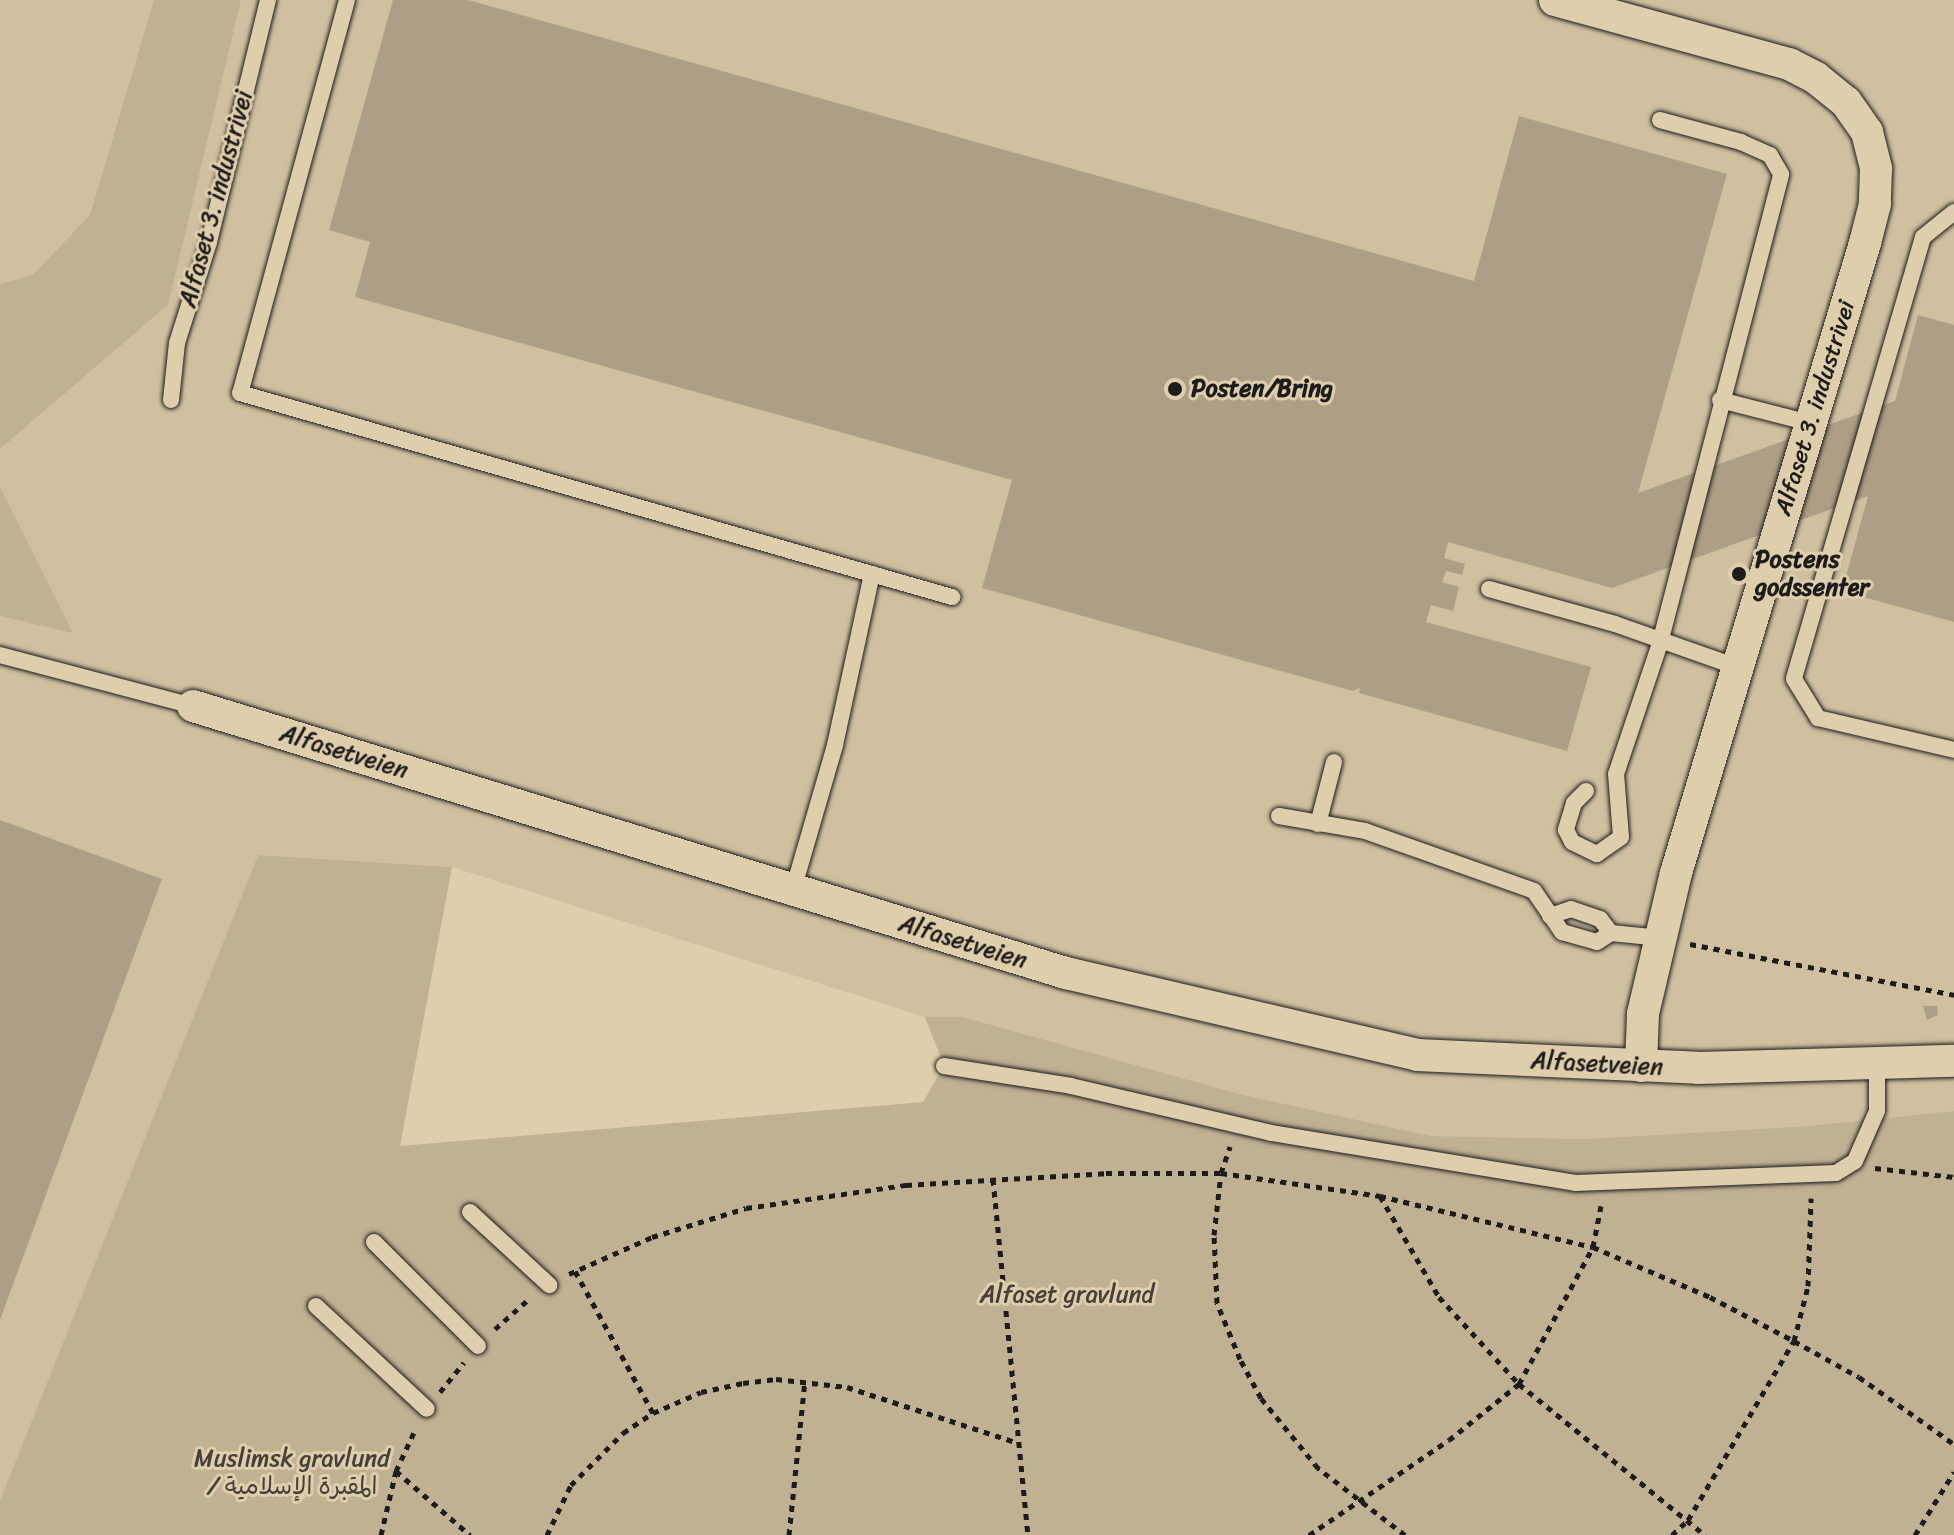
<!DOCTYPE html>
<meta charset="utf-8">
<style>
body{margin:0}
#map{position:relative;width:1954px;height:1535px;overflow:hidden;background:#dfceab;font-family:Sriracha,"Playpen Sans Arabic",sans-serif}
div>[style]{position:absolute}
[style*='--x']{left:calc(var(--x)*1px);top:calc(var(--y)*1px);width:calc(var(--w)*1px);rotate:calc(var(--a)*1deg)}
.built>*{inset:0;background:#d0c0a0}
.green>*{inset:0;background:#c0b193}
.building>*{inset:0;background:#ac9f85}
.path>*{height:5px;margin-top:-2.5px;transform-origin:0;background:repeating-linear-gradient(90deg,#1c1c1c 0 6px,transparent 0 12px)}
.roads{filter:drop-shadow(0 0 2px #1c1c1c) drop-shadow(0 0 2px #1c1c1c)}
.lane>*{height:16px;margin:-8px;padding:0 8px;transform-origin:8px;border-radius:8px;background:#dfceab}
.street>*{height:32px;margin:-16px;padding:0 16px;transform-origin:16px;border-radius:16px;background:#dfceab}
.dots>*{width:22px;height:22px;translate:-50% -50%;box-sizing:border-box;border:4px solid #dfceab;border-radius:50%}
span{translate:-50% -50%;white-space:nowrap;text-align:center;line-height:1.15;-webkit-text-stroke:6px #dfceab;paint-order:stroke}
.street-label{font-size:24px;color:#1c1c1c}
.poi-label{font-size:24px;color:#1c1c1c;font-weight:700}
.left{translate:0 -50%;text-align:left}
.park-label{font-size:24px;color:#45413a}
</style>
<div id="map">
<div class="built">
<i style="clip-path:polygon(0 0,1954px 0,1954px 1111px,1808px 1126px,1585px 1139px,1431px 1136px,1239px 1094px,963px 1017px,925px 1017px,452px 867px,258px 855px,0 1500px)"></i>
</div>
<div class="green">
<i style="clip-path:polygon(154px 0,241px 0,168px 305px,0 449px,0 284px,33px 275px,90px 215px)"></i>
<i style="clip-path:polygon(0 487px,73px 633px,0 616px)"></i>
<i style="clip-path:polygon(258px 855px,452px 867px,400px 1146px,923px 1102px,944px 1066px,925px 1017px,963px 1017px,1239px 1094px,1431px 1136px,1585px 1139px,1808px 1126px,1954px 1111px,1954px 1535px,0 1535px,0 1500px)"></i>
</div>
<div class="building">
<i style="clip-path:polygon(393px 0,468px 0,1474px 281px,1519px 116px,1727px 174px,1638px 493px,1895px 401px,1918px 315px,1954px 325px,1954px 622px,1842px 591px,1868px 496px,1612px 588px,1448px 542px,1444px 558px,1465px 564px,1462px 575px,1446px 571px,1442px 582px,1459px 587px,1453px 611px,1431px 605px,1426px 622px,1591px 667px,1567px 751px,1359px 693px,1360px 688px,1353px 691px,982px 588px,1012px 480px,355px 297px,370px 242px,329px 230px)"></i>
<i style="clip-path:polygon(0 820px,162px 879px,0 1320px)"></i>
<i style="clip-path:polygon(1923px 1006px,1937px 1006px,1938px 1015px,1927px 1020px)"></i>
</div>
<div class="path">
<i style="--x:1690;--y:944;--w:269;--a:10.9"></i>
<i style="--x:1875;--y:1168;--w:80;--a:6.5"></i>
<i style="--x:993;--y:1179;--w:358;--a:84.4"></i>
<i style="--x:1380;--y:1196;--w:117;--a:59.7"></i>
<i style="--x:1439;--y:1297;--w:118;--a:47.4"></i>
<i style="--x:1519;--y:1384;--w:240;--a:39.1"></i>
<i style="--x:575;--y:1271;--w:162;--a:61.2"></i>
<i style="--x:569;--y:1274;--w:91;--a:-24"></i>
<i style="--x:652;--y:1237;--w:98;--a:-17.1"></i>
<i style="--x:746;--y:1208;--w:162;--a:-8.2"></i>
<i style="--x:906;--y:1185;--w:200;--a:-3.4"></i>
<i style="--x:1106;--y:1173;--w:115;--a:0"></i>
<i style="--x:1221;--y:1173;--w:28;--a:-71"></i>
<i style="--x:495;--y:1329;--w:47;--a:-41.5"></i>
<i style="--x:440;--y:1392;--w:38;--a:-51"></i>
<i style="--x:396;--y:1471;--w:98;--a:40.9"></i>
<i style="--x:381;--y:1535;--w:66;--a:-76.8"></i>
<i style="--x:396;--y:1471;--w:45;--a:-65.1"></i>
<i style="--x:547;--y:1535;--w:55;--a:-64.4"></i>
<i style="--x:571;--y:1485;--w:74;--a:-45"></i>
<i style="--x:623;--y:1433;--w:36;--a:-34"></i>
<i style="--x:653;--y:1413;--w:52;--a:-23.6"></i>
<i style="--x:701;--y:1392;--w:43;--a:-12.1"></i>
<i style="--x:743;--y:1383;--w:33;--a:-7"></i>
<i style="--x:776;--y:1379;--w:71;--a:6.4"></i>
<i style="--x:847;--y:1387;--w:180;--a:18.1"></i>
<i style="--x:789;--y:1535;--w:155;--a:-84.1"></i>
<i style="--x:1309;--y:1535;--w:169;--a:-34.2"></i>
<i style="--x:1449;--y:1440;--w:90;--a:-38.7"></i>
<i style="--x:1519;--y:1384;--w:156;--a:-61.6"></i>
<i style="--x:1593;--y:1247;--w:42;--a:-79"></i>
<i style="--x:1405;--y:1535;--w:110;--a:-142.4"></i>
<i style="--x:1318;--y:1468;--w:90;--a:-129.2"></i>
<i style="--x:1261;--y:1398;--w:44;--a:-118.3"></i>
<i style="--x:1240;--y:1359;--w:61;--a:-112.3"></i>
<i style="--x:1217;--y:1303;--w:68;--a:-92.5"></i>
<i style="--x:1214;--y:1235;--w:62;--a:-83.6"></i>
<i style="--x:1221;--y:1173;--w:161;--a:8.2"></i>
<i style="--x:1380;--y:1196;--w:219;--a:13.5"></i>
<i style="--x:1593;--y:1247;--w:127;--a:23.1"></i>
<i style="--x:1710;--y:1297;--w:95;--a:27.6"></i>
<i style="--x:1794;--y:1341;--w:74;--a:29"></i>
<i style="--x:1859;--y:1377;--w:116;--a:35.2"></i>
<i style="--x:1672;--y:1535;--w:22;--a:-43"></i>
<i style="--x:1688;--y:1520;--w:208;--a:-59.4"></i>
<i style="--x:1794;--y:1341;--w:57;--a:-75.7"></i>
<i style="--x:1808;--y:1286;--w:88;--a:-88"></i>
<i style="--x:1915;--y:1535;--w:74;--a:-58.2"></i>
</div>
<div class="roads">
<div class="lane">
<i style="--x:347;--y:0;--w:407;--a:105.2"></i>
<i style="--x:240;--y:393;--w:741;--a:15.99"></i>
<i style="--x:1954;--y:212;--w:40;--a:141"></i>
<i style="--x:1923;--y:237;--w:460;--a:106.3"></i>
<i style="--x:1794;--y:679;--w:46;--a:58.4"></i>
<i style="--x:1818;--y:718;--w:140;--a:13.2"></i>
<i style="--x:171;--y:400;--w:57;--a:-84"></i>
<i style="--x:177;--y:343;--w:106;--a:-72.4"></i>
<i style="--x:209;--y:242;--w:249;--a:-76.3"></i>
<i style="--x:1720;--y:400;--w:93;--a:14.3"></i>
<i style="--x:1489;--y:589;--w:131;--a:15.5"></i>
<i style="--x:1615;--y:624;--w:129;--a:19.4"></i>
<i style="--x:0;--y:655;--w:200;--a:14.8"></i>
<i style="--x:1586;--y:791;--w:17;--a:135"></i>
<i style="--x:1574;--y:803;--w:28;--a:107"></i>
<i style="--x:1566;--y:830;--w:13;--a:63"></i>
<i style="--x:1572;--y:842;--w:28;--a:26"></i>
<i style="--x:1597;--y:854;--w:29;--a:-35"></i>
<i style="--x:1621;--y:837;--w:63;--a:-94.5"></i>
<i style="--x:1616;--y:774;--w:138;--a:-71.4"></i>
<i style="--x:1660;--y:643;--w:484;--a:-75.5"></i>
<i style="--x:1781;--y:174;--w:22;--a:-120"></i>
<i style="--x:1770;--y:155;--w:32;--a:-156"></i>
<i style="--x:1741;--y:142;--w:84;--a:-164.8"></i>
<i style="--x:1279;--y:816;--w:87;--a:9.9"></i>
<i style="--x:1365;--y:831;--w:179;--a:19.5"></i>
<i style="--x:1534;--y:891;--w:50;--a:55.7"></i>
<i style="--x:1562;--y:932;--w:36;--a:16"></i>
<i style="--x:1597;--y:942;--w:17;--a:-33"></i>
<i style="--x:1318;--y:824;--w:64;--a:-75.5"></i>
<i style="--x:793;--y:890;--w:151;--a:-73.8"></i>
<i style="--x:835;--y:745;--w:175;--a:-77.8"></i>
<i style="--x:1550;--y:916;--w:22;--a:-18"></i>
<i style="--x:1571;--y:909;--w:31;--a:19"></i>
<i style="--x:1600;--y:919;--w:18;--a:52"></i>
<i style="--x:1611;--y:933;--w:50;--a:5.7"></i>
<i style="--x:944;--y:1066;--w:129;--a:8.9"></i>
<i style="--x:1071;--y:1086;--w:205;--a:13.2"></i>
<i style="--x:1271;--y:1133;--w:308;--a:9.3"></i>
<i style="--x:1575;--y:1183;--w:261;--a:-2.2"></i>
<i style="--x:1836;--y:1173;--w:22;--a:-32"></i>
<i style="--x:1855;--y:1161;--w:55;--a:-66.3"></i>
<i style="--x:1877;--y:1111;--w:47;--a:-90"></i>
<i style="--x:470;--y:1212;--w:108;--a:42.7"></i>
<i style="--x:374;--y:1242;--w:147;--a:45"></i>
<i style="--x:316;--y:1306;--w:151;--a:42.9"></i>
</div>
<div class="street">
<i style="--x:1555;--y:0;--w:243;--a:15.3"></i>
<i style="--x:1789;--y:64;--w:30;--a:27"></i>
<i style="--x:1816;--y:78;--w:38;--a:39"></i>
<i style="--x:1846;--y:102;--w:37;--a:55"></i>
<i style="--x:1867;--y:132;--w:38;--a:76"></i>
<i style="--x:1876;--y:169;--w:35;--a:92"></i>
<i style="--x:1875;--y:204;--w:40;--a:104.4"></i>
<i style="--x:1865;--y:243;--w:658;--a:106.7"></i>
<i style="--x:1676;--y:873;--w:145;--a:103.2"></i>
<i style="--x:1643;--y:1014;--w:52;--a:92.2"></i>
<i style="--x:193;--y:706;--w:913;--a:17.01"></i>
<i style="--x:1066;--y:973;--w:360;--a:13.1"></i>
<i style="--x:1417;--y:1055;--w:281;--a:2.6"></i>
<i style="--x:1698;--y:1068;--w:256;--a:-1.6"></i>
</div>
</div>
<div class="dots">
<i style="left:1175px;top:389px;background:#1c1c1c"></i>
<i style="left:1739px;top:574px;background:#1c1c1c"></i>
</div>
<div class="street-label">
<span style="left:216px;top:199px;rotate:-75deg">Alfaset 3. industrivei</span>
<span style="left:1815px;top:408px;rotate:-73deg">Alfaset 3. industrivei</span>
<span style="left:344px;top:752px;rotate:17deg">Alfasetveien</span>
<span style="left:963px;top:942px;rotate:17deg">Alfasetveien</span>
<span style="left:1597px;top:1064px;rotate:3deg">Alfasetveien</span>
</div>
<div class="poi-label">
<span class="left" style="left:1191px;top:389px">Posten/Bring</span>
<span class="left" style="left:1755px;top:574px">Postens<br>godssenter</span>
</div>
<div class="park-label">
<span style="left:1067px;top:1295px">Alfaset gravlund</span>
<span style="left:292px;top:1473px">Muslimsk gravlund<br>/ المقبرة الإسلامية</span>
</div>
</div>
